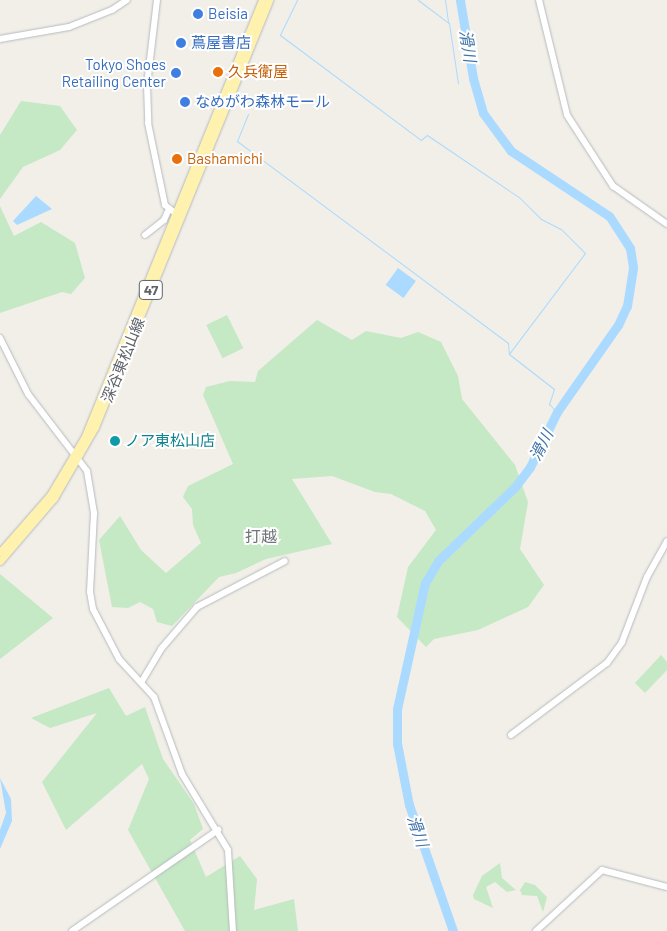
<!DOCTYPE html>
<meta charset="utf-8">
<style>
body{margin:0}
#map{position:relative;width:667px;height:931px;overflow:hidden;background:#f1efe8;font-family:Barlow,"Noto Sans JP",sans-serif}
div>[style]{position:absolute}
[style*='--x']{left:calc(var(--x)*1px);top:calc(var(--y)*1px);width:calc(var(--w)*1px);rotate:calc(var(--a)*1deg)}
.green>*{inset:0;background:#c5e8c5;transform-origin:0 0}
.water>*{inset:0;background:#aadaff;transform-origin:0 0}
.stream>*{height:1px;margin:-0.5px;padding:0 0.5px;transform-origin:0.5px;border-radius:0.5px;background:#aadaff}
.river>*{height:9px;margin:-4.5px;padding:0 4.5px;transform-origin:4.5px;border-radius:4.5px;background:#aadaff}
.roads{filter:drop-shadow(0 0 1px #b6babf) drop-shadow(0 0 1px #b6babf)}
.secondary>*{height:6px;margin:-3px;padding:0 3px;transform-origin:3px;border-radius:3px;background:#fff}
.primary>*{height:7px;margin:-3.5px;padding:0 3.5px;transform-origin:3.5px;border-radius:3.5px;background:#fff2af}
.dots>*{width:14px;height:14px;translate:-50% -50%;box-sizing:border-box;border:2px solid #fff;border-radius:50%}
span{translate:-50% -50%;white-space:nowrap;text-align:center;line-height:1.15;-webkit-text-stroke:4px #fff;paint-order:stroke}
.shield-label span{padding:1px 4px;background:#fff;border:1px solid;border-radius:4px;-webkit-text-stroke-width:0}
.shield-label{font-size:14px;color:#5f6368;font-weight:700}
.shop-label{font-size:15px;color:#366cbe}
.left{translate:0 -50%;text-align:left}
.right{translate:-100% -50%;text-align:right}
.food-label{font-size:15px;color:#c56008}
.street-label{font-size:15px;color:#5f6368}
.culture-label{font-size:15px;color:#0d838f}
.water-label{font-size:16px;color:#4174aa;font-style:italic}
.neighbourhood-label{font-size:16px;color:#70757a}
</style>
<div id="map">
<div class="green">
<i style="clip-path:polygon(21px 101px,60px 106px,77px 130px,60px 150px,23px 167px,0 199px,0 135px)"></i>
<i style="clip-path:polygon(0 206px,14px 236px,41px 222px,75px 243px,85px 278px,71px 294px,62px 292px,0 313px)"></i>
<i style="left:227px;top:315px;width:37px;height:23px;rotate:64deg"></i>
<i style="clip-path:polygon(317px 320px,352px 340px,366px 331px,401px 338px,418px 332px,441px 342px,458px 376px,462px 399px,515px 465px,528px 502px,520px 549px,544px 585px,528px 607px,478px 630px,434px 639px,426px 647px,397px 617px,408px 567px,436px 530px,425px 511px,391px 494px,375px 492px,332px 476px,292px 479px,332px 544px,266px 559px,236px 573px,219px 577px,172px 626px,157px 622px,153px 609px,140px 602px,128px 608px,112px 607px,99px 540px,120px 516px,141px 550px,166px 573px,201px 543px,193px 525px,192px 509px,183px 497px,185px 492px,188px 486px,233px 464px,203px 395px,206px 387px,230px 381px,255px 382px,258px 371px)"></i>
<i style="clip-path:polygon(0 574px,53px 618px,0 659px)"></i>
<i style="clip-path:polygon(661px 655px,667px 662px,667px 670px,645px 693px,635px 683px)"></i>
<i style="clip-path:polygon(109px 688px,126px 716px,145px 707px,163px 759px,194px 804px,203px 829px,190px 840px,206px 877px,240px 856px,257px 879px,254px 910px,294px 899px,298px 931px,185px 931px,128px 830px,149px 779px,142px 764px,66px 830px,42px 782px,97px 713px,50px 728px,31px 718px)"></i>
<i style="clip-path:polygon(500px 863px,502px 878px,516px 890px,507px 892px,495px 882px,486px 887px,493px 908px,474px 899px,473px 895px,482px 876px)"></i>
<i style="clip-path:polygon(525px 882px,535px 885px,547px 897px,543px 912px,537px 896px,522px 895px,520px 890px)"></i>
</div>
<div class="water">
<i style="clip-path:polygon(36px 196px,52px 209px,17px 225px,13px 221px)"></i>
<i style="left:398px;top:268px;width:22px;height:21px;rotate:36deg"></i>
<i style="clip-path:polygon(0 778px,11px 799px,12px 821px,0 849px,0 830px,6px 813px)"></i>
</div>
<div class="stream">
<i style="--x:297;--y:0;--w:39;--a:116"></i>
<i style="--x:280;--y:35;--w:176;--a:36.7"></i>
<i style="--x:421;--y:140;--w:8;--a:-40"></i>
<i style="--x:427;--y:135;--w:112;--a:34.1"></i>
<i style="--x:520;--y:198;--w:30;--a:45"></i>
<i style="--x:541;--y:219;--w:22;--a:27"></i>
<i style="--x:561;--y:229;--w:34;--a:45"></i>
<i style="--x:585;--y:253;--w:126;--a:127"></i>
<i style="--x:418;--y:0;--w:39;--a:37"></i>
<i style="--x:449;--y:23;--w:61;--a:81.5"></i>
<i style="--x:445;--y:0;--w:22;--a:82"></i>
<i style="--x:248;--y:114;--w:29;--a:112"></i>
<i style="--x:237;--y:141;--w:338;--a:36.7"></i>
<i style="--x:508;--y:343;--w:11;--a:85"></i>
<i style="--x:509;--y:354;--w:57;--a:37.9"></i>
<i style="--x:554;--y:389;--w:16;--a:108"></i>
<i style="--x:549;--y:404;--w:11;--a:45"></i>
</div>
<div class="river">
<i style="--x:453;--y:931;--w:133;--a:-109.2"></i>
<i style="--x:409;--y:805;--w:63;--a:-101"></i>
<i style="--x:397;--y:743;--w:34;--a:-90"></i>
<i style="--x:397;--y:709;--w:129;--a:-77.5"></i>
<i style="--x:425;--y:583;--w:26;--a:-59"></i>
<i style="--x:438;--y:561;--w:107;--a:-43.9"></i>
<i style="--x:515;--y:487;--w:25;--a:-53"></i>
<i style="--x:530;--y:467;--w:61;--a:-63.9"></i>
<i style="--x:557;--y:412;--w:106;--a:-55"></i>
<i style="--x:618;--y:325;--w:21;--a:-65"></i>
<i style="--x:627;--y:306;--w:39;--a:-81"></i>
<i style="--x:633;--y:267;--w:19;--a:-99"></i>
<i style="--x:630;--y:248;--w:38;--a:-123"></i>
<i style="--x:609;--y:216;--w:118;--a:-146.4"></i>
<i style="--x:511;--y:151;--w:47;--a:-126.4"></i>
<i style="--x:483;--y:113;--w:36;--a:-106"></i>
<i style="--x:473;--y:78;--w:79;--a:-99.5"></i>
</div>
<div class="roads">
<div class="secondary">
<i style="--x:157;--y:0;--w:86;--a:96.7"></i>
<i style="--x:147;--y:85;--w:38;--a:88"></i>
<i style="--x:148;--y:123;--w:84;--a:78.3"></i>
<i style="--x:165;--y:205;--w:18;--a:38"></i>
<i style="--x:539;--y:0;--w:118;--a:76.3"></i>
<i style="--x:567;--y:115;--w:85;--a:57.1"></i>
<i style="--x:613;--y:186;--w:66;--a:35.1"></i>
<i style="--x:0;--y:39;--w:70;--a:-9.9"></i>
<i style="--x:69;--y:27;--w:46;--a:-21.6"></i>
<i style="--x:112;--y:10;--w:18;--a:-34"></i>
<i style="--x:145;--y:235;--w:24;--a:-38"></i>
<i style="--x:164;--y:220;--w:10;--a:-66"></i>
<i style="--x:0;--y:338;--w:63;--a:63.4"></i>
<i style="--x:28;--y:394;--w:97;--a:52.5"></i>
<i style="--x:87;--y:471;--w:43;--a:80.5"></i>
<i style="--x:94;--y:513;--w:79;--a:92.9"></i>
<i style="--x:90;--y:592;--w:17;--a:80"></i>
<i style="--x:93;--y:609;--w:56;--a:62.5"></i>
<i style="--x:119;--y:659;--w:52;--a:47.4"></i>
<i style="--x:154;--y:697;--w:82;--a:70"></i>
<i style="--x:182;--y:774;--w:89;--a:58.8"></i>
<i style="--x:228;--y:850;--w:81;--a:86.5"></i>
<i style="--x:142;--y:681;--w:37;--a:-59"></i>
<i style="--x:161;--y:649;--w:55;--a:-49.4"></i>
<i style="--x:197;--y:607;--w:99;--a:-27.6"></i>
<i style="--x:511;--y:735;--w:120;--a:-36.9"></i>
<i style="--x:607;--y:663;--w:26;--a:-54"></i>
<i style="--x:622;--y:642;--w:70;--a:-69"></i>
<i style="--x:647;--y:577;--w:41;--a:-60.9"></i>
<i style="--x:72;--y:931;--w:178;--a:-34.7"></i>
<i style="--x:536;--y:931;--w:90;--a:-42.7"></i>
<i style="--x:602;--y:870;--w:67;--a:14.7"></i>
</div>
<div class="primary">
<i style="--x:0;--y:552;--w:76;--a:-48.7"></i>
<i style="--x:50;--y:495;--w:69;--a:-59.3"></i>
<i style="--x:85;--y:436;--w:471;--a:-67.9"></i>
<i style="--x:0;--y:561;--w:83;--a:-49.4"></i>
<i style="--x:54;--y:498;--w:82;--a:-60"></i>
<i style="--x:95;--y:427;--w:461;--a:-67.8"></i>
</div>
</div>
<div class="dots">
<i style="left:198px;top:14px;background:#3f7fe0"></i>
<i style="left:181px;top:43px;background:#3f7fe0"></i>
<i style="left:218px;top:72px;background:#e8710a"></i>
<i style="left:176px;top:73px;background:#3f7fe0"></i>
<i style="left:185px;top:102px;background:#3f7fe0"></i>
<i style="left:177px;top:159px;background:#e8710a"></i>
<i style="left:115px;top:441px;background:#0f9aa8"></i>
</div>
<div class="shield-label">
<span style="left:151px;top:290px">47</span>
</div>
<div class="shop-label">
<span class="left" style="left:208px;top:14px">Beisia</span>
<span class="left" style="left:191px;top:43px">蔦屋書店</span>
<span class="right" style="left:166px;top:73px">Tokyo Shoes<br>Retailing Center</span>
<span class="left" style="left:195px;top:102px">なめがわ森林モール</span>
</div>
<div class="food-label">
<span class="left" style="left:228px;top:72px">久兵衛屋</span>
<span class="left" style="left:187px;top:159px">Bashamichi</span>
</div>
<div class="street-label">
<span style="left:123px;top:360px;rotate:-68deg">深谷東松山線</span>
</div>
<div class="culture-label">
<span class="left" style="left:125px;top:441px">ノア東松山店</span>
</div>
<div class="water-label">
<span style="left:468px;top:46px;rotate:81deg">滑川</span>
<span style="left:541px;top:445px;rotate:-63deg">滑川</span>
<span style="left:418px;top:831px;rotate:71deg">滑川</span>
</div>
<div class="neighbourhood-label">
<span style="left:261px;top:536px">打越</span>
</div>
</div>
